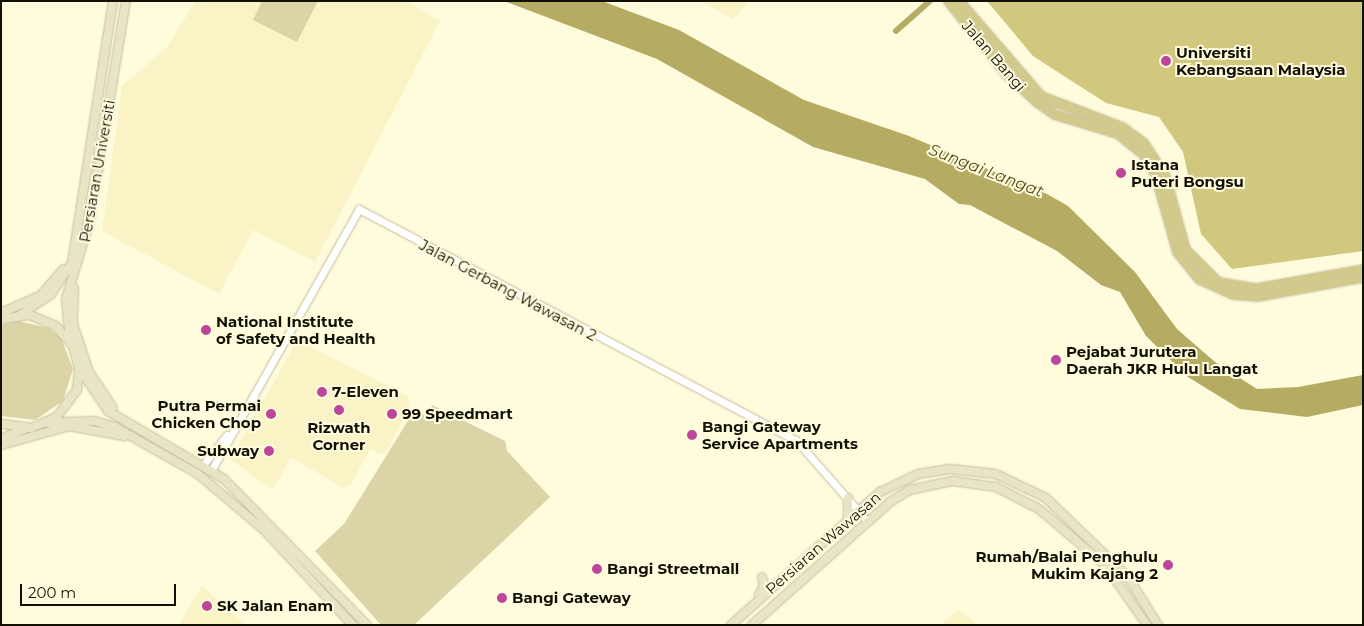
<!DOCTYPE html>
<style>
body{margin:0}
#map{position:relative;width:1364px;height:626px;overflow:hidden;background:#fffbdd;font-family:Montserrat,sans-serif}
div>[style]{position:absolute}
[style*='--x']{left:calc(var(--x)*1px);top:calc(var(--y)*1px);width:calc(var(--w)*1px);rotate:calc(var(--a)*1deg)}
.built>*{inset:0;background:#f9f3c6}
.green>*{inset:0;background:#dad4a6}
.forest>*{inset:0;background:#d1c77e}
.water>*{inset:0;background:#b5ab63}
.canal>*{height:5.5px;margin:-2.75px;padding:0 2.75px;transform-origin:2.75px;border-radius:2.75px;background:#b5ab63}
.roads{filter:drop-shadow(0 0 1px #c3be9b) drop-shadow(0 0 1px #c3be9b)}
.tertiary>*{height:7px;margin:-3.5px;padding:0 3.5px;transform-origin:3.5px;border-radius:3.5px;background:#fff}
.secondary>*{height:8px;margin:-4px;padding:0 4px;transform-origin:4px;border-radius:4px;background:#e8e4c6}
.primary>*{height:9px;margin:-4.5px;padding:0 4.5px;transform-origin:4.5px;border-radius:4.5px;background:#d2ca8c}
.dots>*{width:14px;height:14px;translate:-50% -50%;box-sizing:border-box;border:2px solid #fffbdd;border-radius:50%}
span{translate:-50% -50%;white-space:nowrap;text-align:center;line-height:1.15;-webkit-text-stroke:4px #fffbdd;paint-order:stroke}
.poi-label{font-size:15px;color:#121004;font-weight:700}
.left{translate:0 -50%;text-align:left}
.right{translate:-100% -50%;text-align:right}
.street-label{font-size:15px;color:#121004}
.water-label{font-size:16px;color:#514a11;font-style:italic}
.frame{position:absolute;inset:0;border:2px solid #121004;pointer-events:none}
.scale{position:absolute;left:20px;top:584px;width:156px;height:22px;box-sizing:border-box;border:2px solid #121004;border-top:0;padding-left:6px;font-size:15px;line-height:18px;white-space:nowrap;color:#121004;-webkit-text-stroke:4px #fffbdd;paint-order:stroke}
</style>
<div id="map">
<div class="built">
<i style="clip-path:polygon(196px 1px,408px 1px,440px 21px,315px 262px,253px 230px,219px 294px,102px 231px,122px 86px,166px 48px)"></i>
<i style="clip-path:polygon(700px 1px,749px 1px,733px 19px)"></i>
<i style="clip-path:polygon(301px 342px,408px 396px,410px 407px,388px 449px,382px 454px,371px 449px,350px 485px,343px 488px,291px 457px,273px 490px,230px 459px,294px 346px)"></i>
<i style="clip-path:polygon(202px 586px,246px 625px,179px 625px)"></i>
<i style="clip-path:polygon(959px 609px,977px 625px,941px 625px)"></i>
</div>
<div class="green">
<i style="clip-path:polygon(262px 1px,318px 1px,297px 42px,253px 20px)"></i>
<i style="clip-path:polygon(18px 321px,49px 328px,61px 338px,73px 369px,63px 401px,35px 420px,1px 416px,1px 325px)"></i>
<i style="clip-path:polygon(432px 405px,505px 441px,507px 451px,550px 497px,414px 625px,381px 625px,315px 551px,344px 524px,414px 411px,427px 416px)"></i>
</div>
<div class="forest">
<i style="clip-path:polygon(987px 1px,1363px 1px,1363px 251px,1232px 269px,1201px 234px,1183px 152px,1159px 117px,1106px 103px,1067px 78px,1033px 56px)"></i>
</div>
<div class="water">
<i style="clip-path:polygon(504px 1px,602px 1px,679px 30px,804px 100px,909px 136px,1047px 194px,1068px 206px,1135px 272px,1177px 329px,1215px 362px,1257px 389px,1298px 387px,1363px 375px,1363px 405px,1307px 417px,1240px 409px,1188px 377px,1146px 336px,1120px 292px,1101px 285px,1057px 251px,970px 205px,959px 204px,925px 179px,813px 147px,657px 59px)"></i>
</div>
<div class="canal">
<i style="--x:896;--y:31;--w:45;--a:-41.4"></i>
</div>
<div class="roads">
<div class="tertiary">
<i style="--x:204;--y:464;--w:37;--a:-52"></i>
<i style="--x:212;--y:469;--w:299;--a:-60.5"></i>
<i style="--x:359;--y:209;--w:494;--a:27.9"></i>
<i style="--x:796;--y:440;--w:106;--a:48.8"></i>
</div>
<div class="secondary">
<i style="--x:74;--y:288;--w:36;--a:92"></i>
<i style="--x:73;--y:324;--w:51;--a:71.6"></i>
<i style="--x:89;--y:372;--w:43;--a:56.3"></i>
<i style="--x:1;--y:313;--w:43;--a:-23.6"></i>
<i style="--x:40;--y:296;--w:35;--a:-49"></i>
<i style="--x:20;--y:315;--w:37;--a:-34"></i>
<i style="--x:51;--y:294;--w:37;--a:-56"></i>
<i style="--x:72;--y:263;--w:265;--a:-81.1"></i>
<i style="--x:1;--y:319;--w:29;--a:-8"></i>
<i style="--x:30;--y:315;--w:28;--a:23"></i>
<i style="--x:56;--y:326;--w:26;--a:50"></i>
<i style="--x:73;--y:346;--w:23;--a:75"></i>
<i style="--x:79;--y:368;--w:22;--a:95"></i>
<i style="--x:77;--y:390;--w:34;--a:127"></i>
<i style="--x:57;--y:417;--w:28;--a:157"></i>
<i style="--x:31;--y:428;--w:30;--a:-172"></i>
<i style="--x:70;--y:340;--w:41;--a:-95.6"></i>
<i style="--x:66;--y:299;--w:83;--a:-73.1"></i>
<i style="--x:90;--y:220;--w:222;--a:-80.7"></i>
<i style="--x:79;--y:368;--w:52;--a:56"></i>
<i style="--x:108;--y:411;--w:134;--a:30.4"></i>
<i style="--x:224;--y:479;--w:204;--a:45.6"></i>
<i style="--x:48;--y:423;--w:46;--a:-2.5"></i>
<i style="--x:94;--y:421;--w:22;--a:16"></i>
<i style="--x:115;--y:427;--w:95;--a:29.5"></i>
<i style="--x:198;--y:474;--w:87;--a:40.3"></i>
<i style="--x:264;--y:530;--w:130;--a:46.9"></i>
<i style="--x:1;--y:439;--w:25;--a:-23"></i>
<i style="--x:1;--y:445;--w:71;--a:-15.6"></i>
<i style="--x:69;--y:426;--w:56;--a:10.3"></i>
<i style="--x:848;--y:517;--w:19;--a:-90"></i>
<i style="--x:759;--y:595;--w:10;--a:-61"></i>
<i style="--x:764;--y:586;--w:9;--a:-103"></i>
<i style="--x:731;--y:625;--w:200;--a:-41.8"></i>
<i style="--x:880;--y:492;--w:42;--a:-25.3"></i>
<i style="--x:918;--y:474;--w:32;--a:-9"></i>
<i style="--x:950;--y:469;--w:46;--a:6.2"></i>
<i style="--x:996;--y:474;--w:55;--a:25.6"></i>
<i style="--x:1046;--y:498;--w:114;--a:43.9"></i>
<i style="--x:1128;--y:577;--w:57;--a:58"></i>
<i style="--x:752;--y:625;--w:185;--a:-41.7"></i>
<i style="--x:890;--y:502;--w:22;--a:-32"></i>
<i style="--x:909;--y:490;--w:45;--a:-11.6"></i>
<i style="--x:953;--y:481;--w:43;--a:7.9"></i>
<i style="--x:996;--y:487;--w:48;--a:27.1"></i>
<i style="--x:1039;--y:509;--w:87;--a:40.3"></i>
<i style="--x:1105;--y:565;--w:73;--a:55"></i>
</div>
<div class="primary">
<i style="--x:948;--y:1;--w:93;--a:51.5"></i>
<i style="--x:1006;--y:74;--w:42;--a:42.1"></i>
<i style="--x:1037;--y:102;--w:21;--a:35"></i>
<i style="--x:1054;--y:114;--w:66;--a:16.8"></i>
<i style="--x:1117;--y:133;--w:35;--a:39"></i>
<i style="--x:1144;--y:155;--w:22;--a:60"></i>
<i style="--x:1155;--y:174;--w:81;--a:74.2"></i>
<i style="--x:1177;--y:252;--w:35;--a:51"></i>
<i style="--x:1199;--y:279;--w:37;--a:24"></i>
<i style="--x:1233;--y:294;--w:24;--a:5"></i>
<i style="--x:1257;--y:296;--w:108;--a:-10.2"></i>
<i style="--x:959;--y:1;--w:125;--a:49.2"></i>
<i style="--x:1041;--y:96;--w:87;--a:20.9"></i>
<i style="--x:1122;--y:127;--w:26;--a:36"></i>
<i style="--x:1143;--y:142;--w:40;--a:57.1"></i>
<i style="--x:1165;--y:176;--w:76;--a:74.7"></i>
<i style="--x:1185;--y:249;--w:47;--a:45"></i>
<i style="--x:1218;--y:282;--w:39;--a:9"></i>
<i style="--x:1257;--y:288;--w:108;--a:-10.2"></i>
</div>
</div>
<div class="dots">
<i style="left:1166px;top:61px;background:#bd459a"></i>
<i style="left:1121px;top:173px;background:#bd459a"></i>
<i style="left:206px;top:330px;background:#bd459a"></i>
<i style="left:1056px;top:360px;background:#bd459a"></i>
<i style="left:322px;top:392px;background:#bd459a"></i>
<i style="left:339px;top:410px;background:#bd459a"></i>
<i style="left:271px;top:414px;background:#bd459a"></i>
<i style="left:392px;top:414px;background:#bd459a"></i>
<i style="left:692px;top:435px;background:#bd459a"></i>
<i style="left:269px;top:451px;background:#bd459a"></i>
<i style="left:1168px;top:565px;background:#bd459a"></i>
<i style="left:597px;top:569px;background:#bd459a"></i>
<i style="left:502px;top:598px;background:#bd459a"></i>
<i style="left:207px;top:606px;background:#bd459a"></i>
</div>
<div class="poi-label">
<span class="left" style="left:1176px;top:61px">Universiti<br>Kebangsaan Malaysia</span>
<span class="left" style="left:1131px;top:173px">Istana<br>Puteri Bongsu</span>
<span class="left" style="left:216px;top:330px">National Institute<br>of Safety and Health</span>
<span class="left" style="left:1066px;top:360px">Pejabat Jurutera<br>Daerah JKR Hulu Langat</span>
<span class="left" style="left:332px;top:392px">7-Eleven</span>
<span class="right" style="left:261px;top:414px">Putra Permai<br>Chicken Chop</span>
<span class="left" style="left:402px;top:414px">99 Speedmart</span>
<span class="left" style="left:702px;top:435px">Bangi Gateway<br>Service Apartments</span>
<span style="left:339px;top:436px">Rizwath<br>Corner</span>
<span class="right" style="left:259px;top:451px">Subway</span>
<span class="right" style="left:1158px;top:565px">Rumah/Balai Penghulu<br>Mukim Kajang 2</span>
<span class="left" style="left:607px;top:569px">Bangi Streetmall</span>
<span class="left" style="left:512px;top:598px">Bangi Gateway</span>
<span class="left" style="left:217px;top:606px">SK Jalan Enam</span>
</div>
<div class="street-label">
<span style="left:994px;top:56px;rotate:49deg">Jalan Bangi</span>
<span style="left:97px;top:171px;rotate:-80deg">Persiaran Universiti</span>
<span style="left:508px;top:290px;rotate:28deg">Jalan Gerbang Wawasan 2</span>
<span style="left:823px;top:543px;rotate:-41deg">Persiaran Wawasan</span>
</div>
<div class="water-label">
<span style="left:986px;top:171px;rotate:21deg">Sungai Langat</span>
</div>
<div class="frame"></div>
<div class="scale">200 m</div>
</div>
